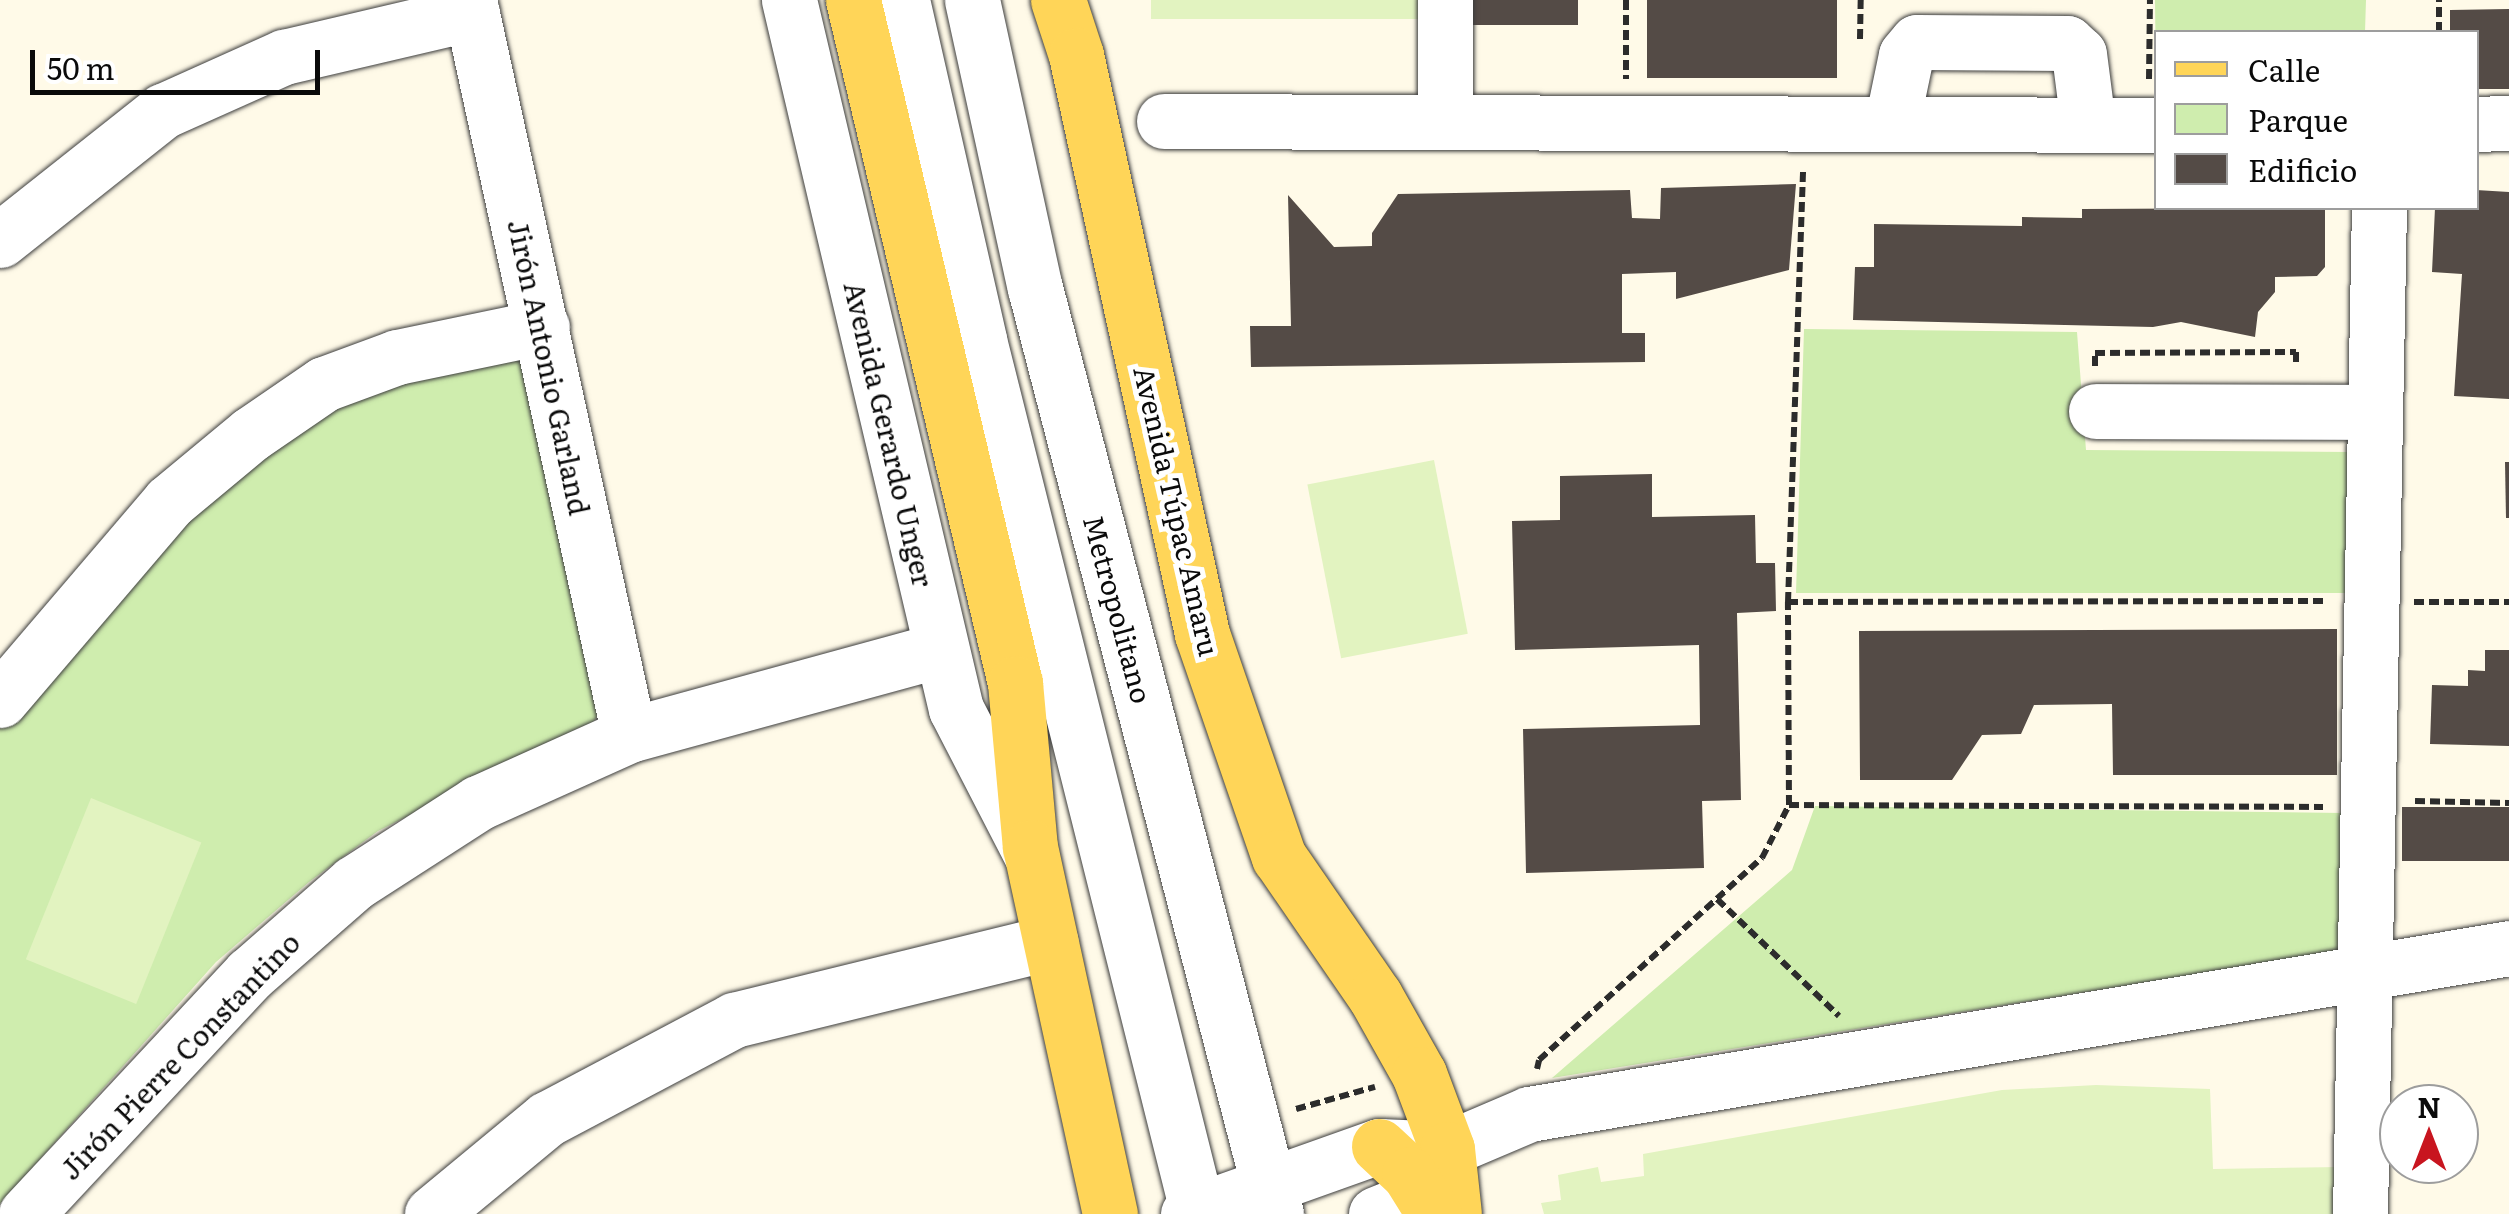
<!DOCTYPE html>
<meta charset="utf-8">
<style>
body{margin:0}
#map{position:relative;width:2509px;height:1214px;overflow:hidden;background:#fffae8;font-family:Literata,serif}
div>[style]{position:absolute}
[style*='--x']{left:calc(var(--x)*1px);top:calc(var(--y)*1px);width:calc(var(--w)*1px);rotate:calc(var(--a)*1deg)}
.green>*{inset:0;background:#cfedae}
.pitch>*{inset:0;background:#e2f3c0;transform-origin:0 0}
.building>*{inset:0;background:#544b46;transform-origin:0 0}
.path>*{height:6px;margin-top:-3px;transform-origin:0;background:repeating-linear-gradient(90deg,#2c2c2c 0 10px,transparent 0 15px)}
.roads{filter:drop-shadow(0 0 2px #3d3d3d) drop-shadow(0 0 2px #3d3d3d)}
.minor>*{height:55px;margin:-27.5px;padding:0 27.5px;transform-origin:27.5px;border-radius:27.5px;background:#fff}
.major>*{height:55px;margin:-27.5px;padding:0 27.5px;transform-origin:27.5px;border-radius:27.5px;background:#ffd558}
span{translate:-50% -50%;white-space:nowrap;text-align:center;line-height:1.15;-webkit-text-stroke:10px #fff;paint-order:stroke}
.street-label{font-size:28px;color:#0a0a0a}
.legend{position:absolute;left:2154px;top:30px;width:325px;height:180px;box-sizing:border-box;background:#fff;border:2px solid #9d9d9d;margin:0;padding:12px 18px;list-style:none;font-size:30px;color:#0a0a0a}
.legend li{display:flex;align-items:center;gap:20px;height:50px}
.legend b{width:50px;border:2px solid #9d9d9d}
.north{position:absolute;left:2379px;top:1084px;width:100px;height:100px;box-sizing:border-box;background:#fff;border:2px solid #9d9d9d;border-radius:50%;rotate:0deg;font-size:28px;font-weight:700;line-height:40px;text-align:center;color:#0a0a0a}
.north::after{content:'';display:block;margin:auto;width:35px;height:45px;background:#c8151f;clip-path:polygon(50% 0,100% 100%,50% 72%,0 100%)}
.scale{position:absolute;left:30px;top:50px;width:290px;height:45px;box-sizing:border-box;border:5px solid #0a0a0a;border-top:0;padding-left:12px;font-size:30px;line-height:35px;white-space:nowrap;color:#0a0a0a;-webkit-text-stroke:8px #fff;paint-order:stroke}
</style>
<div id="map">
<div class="green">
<i style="clip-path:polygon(2155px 0,2366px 0,2365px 32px,2156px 32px,2156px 87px)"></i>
<i style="clip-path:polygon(1804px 329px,2077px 332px,2086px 450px,2349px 452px,2345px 593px,1796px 593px)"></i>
<i style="clip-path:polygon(523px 342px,603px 707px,592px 724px,378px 831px,309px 882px,216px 962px,0 1204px,0 715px,183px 506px,321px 399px)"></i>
<i style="clip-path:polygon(1815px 806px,2343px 813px,2340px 951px,1552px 1078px,1792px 870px)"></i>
</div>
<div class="pitch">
<i style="left:1151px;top:0;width:272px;height:19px"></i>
<i style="left:1434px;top:460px;width:177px;height:129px;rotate:79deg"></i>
<i style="left:91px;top:798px;width:119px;height:174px;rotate:22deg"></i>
<i style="clip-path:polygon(2096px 1085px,2210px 1089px,2213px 1169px,2342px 1167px,2343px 1214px,1544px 1214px,1541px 1203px,1561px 1200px,1558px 1175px,1598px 1167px,1601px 1182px,1644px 1176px,1643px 1154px,2002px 1090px)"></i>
</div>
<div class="building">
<i style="left:1460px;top:0;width:118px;height:25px"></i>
<i style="left:1647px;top:0;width:190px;height:78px"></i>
<i style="clip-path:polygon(2509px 9px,2509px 89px,2476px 89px,2476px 32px,2450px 32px,2450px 10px)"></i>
<i style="clip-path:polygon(1796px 184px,1789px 270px,1676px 299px,1676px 272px,1622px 274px,1622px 333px,1645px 333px,1645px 362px,1251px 367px,1250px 326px,1291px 326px,1288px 195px,1334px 247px,1372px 246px,1372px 233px,1398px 194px,1630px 190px,1632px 218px,1660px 219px,1661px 188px)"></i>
<i style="clip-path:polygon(2476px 190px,2509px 192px,2509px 399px,2454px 396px,2462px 274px,2432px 272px,2435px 208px,2476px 208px)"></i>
<i style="clip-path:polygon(2283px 208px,2325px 208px,2325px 267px,2317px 276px,2275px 277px,2275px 292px,2258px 312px,2255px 337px,2181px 322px,2153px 327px,1853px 320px,1855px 267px,1874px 267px,1874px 224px,2022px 226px,2022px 217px,2082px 218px,2082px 209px)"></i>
<i style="clip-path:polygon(2505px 462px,2509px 462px,2509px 518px,2506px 518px)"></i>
<i style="clip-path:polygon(1652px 474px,1652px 517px,1755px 515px,1756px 563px,1775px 563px,1776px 611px,1737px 613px,1741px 800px,1702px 801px,1704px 868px,1526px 873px,1523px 729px,1700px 725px,1699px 645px,1515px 650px,1512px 521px,1560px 520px,1560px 476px)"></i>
<i style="clip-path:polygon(2337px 629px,2337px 775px,2113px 775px,2112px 704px,2034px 705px,2021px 734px,1982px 735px,1952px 780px,1860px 780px,1859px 631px)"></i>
<i style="clip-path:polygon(2485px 650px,2509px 650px,2509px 746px,2430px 744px,2432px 685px,2468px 686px,2468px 670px,2485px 671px)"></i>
<i style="left:2509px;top:807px;width:54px;height:107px;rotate:90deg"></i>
</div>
<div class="path">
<i style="--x:1626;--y:0;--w:79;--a:90"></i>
<i style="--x:2439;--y:32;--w:32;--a:-90"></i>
<i style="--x:1860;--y:39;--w:39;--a:-89"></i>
<i style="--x:2149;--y:79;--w:79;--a:-89.3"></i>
<i style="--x:2095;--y:366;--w:13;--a:-90"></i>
<i style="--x:2095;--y:353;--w:201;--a:-0.3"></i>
<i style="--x:2296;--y:352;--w:14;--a:90"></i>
<i style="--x:1788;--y:602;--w:539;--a:-0.11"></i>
<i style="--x:2414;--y:602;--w:95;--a:0"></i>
<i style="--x:2415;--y:801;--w:94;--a:1.2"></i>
<i style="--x:1789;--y:805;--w:534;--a:0.21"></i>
<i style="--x:1717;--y:899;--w:169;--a:43.8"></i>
<i style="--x:1537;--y:1069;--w:9;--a:-77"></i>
<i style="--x:1539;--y:1060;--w:301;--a:-42.2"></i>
<i style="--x:1762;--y:858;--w:59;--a:-63"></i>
<i style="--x:1789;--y:805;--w:203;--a:-90.3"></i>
<i style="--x:1788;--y:602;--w:435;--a:-88"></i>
<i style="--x:1296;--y:1109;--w:82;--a:-15.6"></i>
</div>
<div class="roads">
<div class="minor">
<i style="--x:469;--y:0;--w:752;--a:77.72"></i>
<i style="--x:789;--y:0;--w:728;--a:76.75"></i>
<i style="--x:956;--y:709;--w:163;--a:62.7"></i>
<i style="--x:902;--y:0;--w:349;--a:77.2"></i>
<i style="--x:979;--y:340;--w:901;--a:75.93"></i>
<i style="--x:972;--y:0;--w:295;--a:77.7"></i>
<i style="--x:1035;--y:288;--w:957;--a:75.41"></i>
<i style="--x:1445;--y:0;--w:121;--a:90"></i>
<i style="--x:1164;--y:121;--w:992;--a:0.23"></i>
<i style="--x:1892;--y:122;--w:68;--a:-78.2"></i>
<i style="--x:1906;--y:55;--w:17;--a:-50"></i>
<i style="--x:1917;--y:42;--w:150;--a:0.4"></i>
<i style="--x:2067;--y:43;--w:16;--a:43"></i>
<i style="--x:2079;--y:54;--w:71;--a:82.7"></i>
<i style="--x:2476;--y:124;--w:33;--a:-2"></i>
<i style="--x:0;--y:240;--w:208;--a:-38.4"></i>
<i style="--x:163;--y:111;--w:133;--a:-24.1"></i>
<i style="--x:284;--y:57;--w:193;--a:-13.2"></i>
<i style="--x:2096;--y:411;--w:277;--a:0.2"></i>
<i style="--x:0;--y:700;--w:260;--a:-49.5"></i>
<i style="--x:169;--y:502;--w:107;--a:-39.7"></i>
<i style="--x:251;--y:434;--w:88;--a:-34.4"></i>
<i style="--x:324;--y:384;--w:78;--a:-20.3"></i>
<i style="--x:397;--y:357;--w:148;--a:-11.7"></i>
<i style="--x:26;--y:1214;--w:328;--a:-47"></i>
<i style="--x:250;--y:974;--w:138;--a:-41.2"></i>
<i style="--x:354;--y:883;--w:148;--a:-32.8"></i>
<i style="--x:478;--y:803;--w:166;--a:-24.2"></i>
<i style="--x:629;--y:735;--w:322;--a:-15.3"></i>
<i style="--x:432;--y:1214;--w:149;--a:-39.6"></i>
<i style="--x:547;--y:1119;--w:212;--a:-27.9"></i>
<i style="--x:734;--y:1020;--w:326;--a:-13.8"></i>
<i style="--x:1188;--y:1214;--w:203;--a:-19.6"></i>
<i style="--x:1379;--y:1146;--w:68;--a:2.5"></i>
<i style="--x:1447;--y:1149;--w:89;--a:-23.1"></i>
<i style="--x:1529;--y:1114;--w:994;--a:-9.61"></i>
<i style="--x:1376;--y:1214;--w:52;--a:-21.6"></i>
<i style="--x:1424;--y:1195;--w:43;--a:-64"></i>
<i style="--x:2360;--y:1214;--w:1006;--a:-88.92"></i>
</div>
<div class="major">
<i style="--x:853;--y:0;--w:702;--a:76.66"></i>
<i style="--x:1015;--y:683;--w:165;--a:84.8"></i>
<i style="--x:1030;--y:847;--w:376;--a:77.7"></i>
<i style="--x:1058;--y:0;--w:58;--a:71.9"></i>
<i style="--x:1076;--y:55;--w:593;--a:77.72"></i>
<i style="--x:1202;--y:634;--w:236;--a:71"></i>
<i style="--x:1279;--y:857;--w:169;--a:55.4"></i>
<i style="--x:1375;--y:996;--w:90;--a:60.6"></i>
<i style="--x:1419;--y:1074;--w:80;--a:69.5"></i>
<i style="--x:1447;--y:1149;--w:65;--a:83.9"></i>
<i style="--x:1379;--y:1146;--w:41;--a:43"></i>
<i style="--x:1409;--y:1174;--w:47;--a:58"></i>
</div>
</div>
<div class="street-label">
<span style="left:550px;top:367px;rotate:78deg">Jirón Antonio Garland</span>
<span style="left:890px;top:434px;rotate:77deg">Avenida Gerardo Unger</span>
<span style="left:1178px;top:511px;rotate:77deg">Avenida Túpac Amaru</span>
<span style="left:1119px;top:609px;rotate:75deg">Metropolitano</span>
<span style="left:179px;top:1055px;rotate:-46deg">Jirón Pierre Constantino</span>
</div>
<ul class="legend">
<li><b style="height:12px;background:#ffd558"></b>Calle</li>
<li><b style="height:28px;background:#cfedae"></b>Parque</li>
<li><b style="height:28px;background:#544b46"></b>Edificio</li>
</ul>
<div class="north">N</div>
<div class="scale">50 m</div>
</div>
